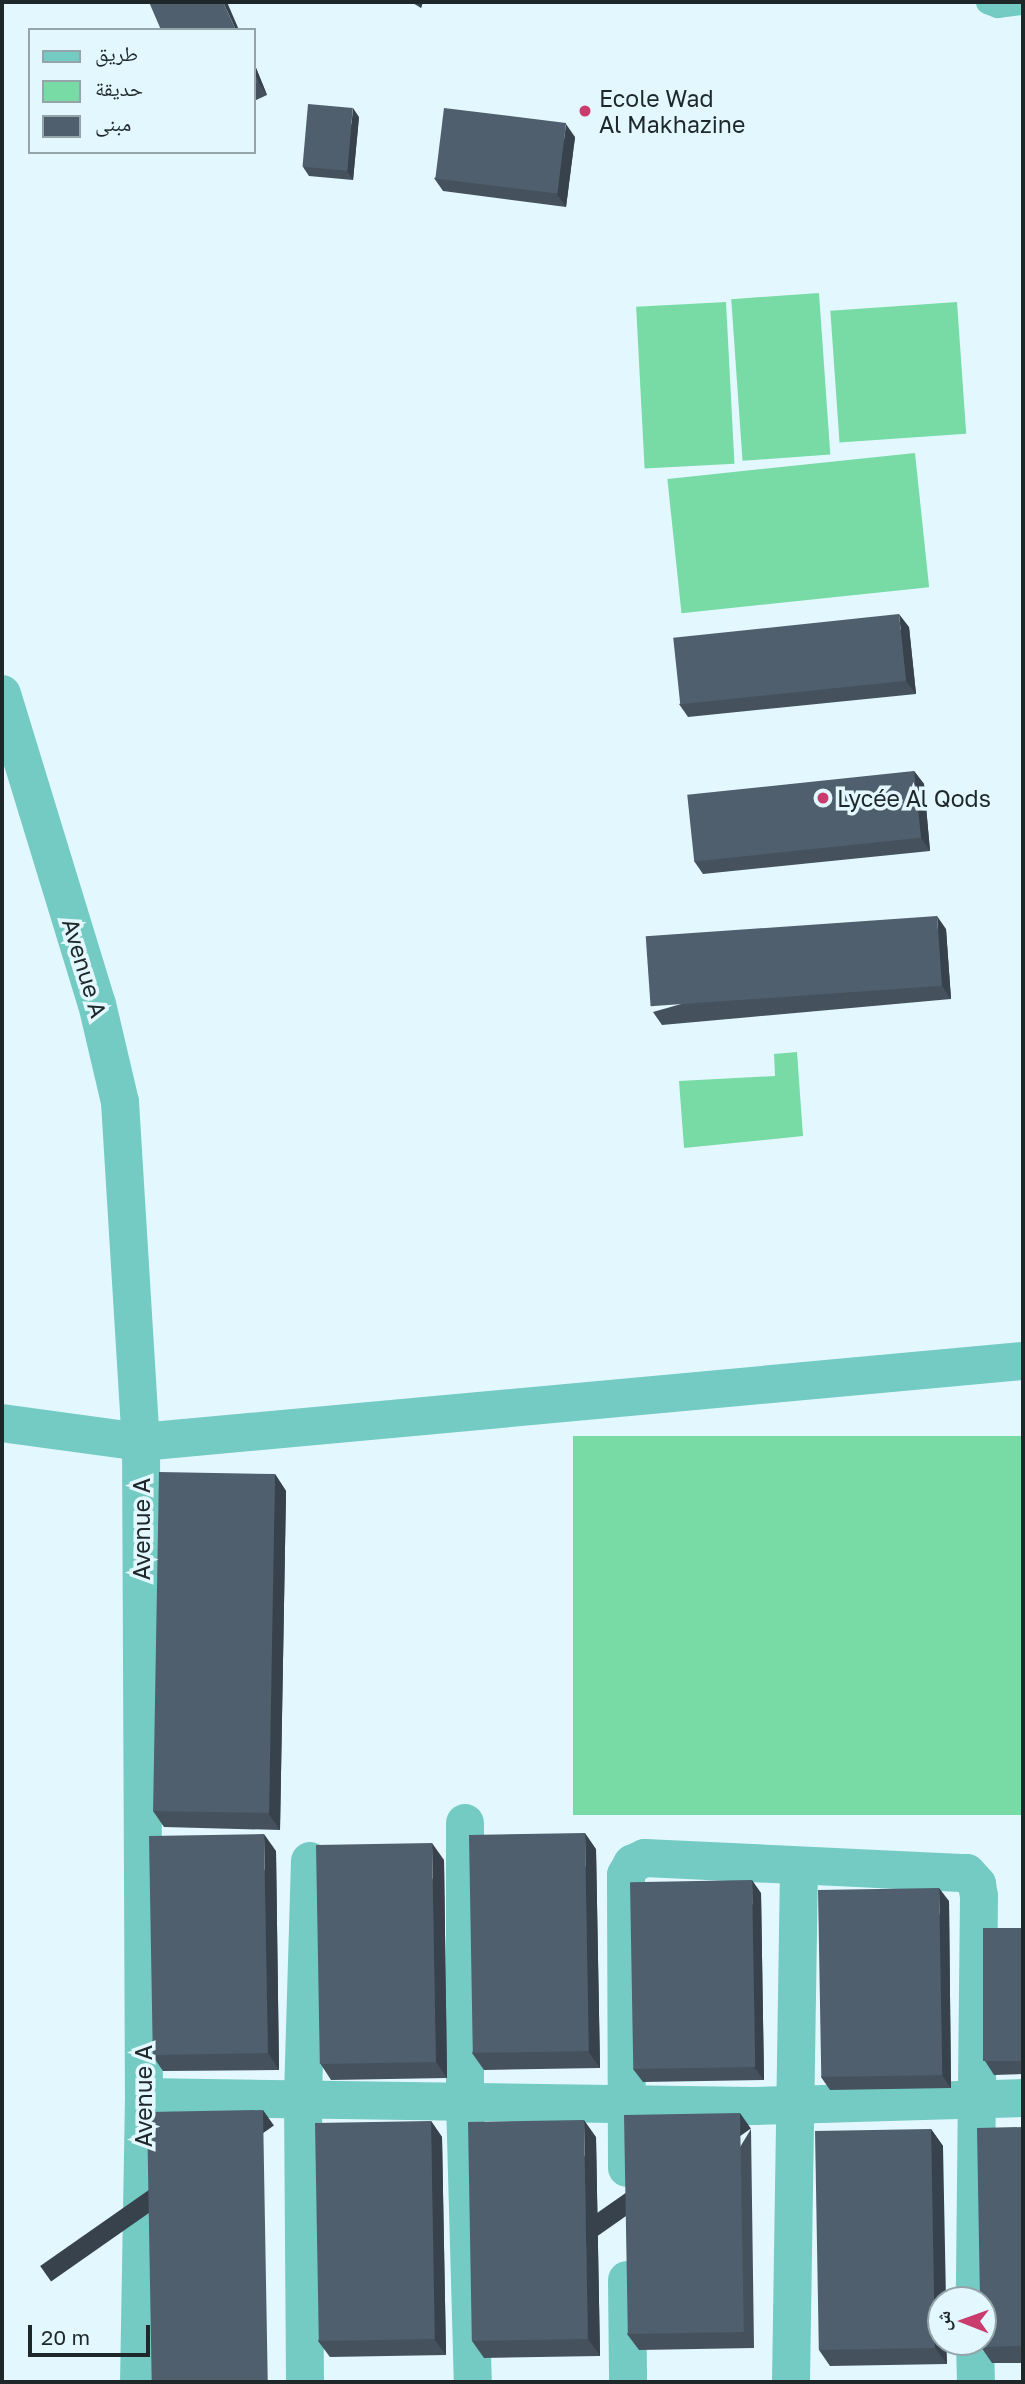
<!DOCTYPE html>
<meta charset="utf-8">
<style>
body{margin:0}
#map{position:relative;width:1025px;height:2384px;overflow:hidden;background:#e3f8fe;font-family:"Golos Text","Noto Naskh Arabic",sans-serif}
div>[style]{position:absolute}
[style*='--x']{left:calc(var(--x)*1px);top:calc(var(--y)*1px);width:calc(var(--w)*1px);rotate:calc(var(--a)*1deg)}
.green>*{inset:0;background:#78dba6;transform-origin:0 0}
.service>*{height:23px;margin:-11.5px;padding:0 11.5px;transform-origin:11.5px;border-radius:11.5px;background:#74cbc3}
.minor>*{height:38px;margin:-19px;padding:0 19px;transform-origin:19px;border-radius:19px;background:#74cbc3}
.wall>*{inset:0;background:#45525e}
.shaded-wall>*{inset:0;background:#38424c;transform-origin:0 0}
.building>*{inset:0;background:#505f6d;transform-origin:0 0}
.dots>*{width:19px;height:19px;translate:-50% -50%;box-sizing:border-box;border:4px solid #e3f8fe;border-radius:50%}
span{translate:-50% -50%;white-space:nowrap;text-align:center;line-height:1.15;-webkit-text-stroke:7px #e3f8fe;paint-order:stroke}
.poi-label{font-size:23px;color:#1e282a}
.left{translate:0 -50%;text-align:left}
.street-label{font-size:23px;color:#1e282a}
.frame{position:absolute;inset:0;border:4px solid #1e282a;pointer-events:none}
.legend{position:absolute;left:28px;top:28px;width:228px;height:126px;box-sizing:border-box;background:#e3f8fe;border:2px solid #94a5a9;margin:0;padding:9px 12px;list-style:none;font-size:21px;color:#1e282a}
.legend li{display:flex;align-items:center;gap:14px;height:35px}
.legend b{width:35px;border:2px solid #94a5a9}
.north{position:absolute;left:927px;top:2286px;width:70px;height:70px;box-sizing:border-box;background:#e3f8fe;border:2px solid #94a5a9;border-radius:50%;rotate:271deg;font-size:19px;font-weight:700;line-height:28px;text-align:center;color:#1e282a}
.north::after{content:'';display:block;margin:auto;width:24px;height:32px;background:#c93c6d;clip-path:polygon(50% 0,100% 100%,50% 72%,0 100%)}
.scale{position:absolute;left:28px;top:2325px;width:122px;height:32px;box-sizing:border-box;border:4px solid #1e282a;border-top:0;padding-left:9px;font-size:21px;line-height:24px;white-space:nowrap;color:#1e282a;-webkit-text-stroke:5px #e3f8fe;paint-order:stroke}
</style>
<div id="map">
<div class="green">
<i style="left:819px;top:293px;width:162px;height:88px;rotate:86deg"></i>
<i style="left:726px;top:302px;width:162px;height:90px;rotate:87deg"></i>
<i style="left:957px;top:302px;width:132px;height:127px;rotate:86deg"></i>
<i style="left:915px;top:453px;width:135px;height:249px;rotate:84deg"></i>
<i style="clip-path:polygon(797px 1052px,803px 1136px,684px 1148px,679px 1081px,775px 1076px,774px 1054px)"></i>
<i style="left:1023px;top:1436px;width:379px;height:450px;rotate:90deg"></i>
</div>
<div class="service">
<i style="--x:987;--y:2;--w:11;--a:22"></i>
<i style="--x:997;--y:6;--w:26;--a:-7"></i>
</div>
<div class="minor">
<i style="--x:2;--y:694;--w:324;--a:73"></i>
<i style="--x:97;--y:1004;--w:101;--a:76.8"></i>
<i style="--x:120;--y:1102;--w:341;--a:86.5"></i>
<i style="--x:141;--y:1442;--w:655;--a:89.74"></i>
<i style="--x:144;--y:2097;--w:285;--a:91"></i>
<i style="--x:2;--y:1423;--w:140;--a:7.8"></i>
<i style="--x:141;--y:1442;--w:886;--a:-5.25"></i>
<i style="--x:465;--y:1823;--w:279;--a:90"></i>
<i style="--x:465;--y:2102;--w:280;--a:88.4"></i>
<i style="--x:144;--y:2097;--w:610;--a:0.85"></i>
<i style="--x:754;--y:2106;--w:269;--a:-1.7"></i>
<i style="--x:627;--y:2168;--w:293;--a:-90.2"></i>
<i style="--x:626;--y:1875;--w:13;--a:-61"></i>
<i style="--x:632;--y:1864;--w:14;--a:-25"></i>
<i style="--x:645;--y:1858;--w:322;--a:2.7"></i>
<i style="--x:967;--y:1873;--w:15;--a:48"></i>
<i style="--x:977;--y:1884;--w:12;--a:81"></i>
<i style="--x:979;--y:1896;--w:404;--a:90.6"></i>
<i style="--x:627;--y:2280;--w:102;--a:89.4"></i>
<i style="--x:975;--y:2342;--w:40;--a:88.6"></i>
<i style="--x:305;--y:2382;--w:286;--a:-90.4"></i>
<i style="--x:303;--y:2096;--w:235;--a:-88.3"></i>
<i style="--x:791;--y:2382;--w:516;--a:-89.11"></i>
</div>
<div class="wall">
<i style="clip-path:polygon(411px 2px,423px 2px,421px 8px)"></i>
<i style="clip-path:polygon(254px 63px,267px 95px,254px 101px)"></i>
<i style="clip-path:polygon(359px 117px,353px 180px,309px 176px,303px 167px)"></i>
<i style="clip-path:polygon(575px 137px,566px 207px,443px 191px,434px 178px)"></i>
<i style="clip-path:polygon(909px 627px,916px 694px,688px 717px,679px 704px)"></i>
<i style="clip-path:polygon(914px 771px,924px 784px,930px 851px,703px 874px,694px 861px)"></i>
<i style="clip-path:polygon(946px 929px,951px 999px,662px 1025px,653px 1012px)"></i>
<i style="clip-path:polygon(275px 1474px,286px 1491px,280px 1830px,164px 1827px,153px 1811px)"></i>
<i style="clip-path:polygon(596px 1849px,600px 2068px,484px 2070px,472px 2053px)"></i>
<i style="clip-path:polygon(276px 1851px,279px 2070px,163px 2071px,152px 2055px)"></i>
<i style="clip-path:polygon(444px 1860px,447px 2078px,331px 2080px,320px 2063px)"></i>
<i style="clip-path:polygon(761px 1893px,764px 2080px,643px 2082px,633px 2069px)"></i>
<i style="clip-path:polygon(949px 1901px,951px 2088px,830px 2090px,821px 2077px)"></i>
<i style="clip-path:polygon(1023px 1928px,1023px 2074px,994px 2075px,985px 2061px)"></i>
<i style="clip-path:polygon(431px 2121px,442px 2137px,446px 2355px,330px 2357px,318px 2341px)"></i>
<i style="clip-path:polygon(1023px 2127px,1023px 2363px,992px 2363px,981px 2347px)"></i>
<i style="clip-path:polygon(751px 2129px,754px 2348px,639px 2350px,627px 2334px)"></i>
<i style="clip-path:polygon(931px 2129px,943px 2146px,941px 2342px,946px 2342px,947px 2364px,830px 2366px,819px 2350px)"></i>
<i style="clip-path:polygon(596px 2137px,600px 2356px,484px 2358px,472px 2341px)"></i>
</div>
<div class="shaded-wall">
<i style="clip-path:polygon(223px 2px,227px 2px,239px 30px,236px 30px)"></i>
<i style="clip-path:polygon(416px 2px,423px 2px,421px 8px)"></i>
<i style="clip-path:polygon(254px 63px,267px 95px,258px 82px,254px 71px)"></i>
<i style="clip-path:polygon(353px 108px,359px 117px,353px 180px,347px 171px)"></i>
<i style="clip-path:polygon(566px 124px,575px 137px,566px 207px,557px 194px)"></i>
<i style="clip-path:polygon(899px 614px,909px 627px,916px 694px,906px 681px)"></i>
<i style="clip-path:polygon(914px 771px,924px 784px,930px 851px,921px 838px)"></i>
<i style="clip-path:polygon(937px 916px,946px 929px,951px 999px,942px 986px)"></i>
<i style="clip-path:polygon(275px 1474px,286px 1491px,280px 1830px,268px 1813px)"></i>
<i style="clip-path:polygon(585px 1833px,596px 1849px,600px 2068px,588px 2051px)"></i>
<i style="clip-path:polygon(264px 1834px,276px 1851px,279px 2070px,268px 2053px)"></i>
<i style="clip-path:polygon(432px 1843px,444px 1860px,447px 2078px,436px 2062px)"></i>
<i style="clip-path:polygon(752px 1880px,761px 1893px,764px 2080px,754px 2067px)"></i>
<i style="clip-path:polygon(939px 1888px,949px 1901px,951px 2088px,942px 2075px)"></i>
<i style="left:263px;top:2110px;width:19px;height:272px;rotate:55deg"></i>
<i style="left:740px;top:2113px;width:19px;height:219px;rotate:55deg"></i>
<i style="clip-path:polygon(584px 2120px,596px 2137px,600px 2356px,588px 2339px)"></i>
<i style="clip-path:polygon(431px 2121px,442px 2137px,446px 2355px,434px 2339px)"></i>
<i style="clip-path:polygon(931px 2129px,943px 2146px,946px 2300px,941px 2300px,941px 2342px,946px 2342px,947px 2364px,935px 2348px)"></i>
</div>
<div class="building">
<i style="clip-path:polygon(149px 2px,223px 2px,236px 30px,161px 30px)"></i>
<i style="clip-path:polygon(254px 71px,258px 82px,254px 84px)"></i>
<i style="left:308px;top:104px;width:45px;height:63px;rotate:5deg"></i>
<i style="left:444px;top:108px;width:123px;height:71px;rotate:7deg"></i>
<i style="left:899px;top:614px;width:67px;height:227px;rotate:84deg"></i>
<i style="left:914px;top:771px;width:67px;height:228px;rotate:84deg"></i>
<i style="left:937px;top:916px;width:70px;height:292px;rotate:86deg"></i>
<i style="left:159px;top:1472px;width:116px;height:339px;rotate:1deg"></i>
<i style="left:585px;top:1833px;width:218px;height:116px;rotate:89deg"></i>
<i style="left:264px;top:1834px;width:219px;height:115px;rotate:89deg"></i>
<i style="left:432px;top:1843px;width:219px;height:116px;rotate:89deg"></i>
<i style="left:752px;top:1880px;width:187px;height:122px;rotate:89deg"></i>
<i style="left:939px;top:1888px;width:187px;height:121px;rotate:89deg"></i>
<i style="left:983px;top:1928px;width:40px;height:133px"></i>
<i style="left:263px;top:2110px;width:272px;height:116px;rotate:89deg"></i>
<i style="left:740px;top:2113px;width:219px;height:116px;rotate:89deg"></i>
<i style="left:584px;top:2120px;width:219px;height:116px;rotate:89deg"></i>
<i style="left:431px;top:2121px;width:218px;height:116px;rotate:89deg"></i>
<i style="clip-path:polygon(1023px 2127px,1023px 2346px,981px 2347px,981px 2342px,983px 2342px,983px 2300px,980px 2300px,977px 2128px)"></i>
<i style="left:931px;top:2129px;width:219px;height:116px;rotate:89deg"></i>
</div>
<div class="dots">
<i style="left:585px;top:111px;background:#c93c6d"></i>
<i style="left:823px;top:798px;background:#c93c6d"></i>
</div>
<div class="poi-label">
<span class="left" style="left:599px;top:111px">Ecole Wad<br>Al Makhazine</span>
<span class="left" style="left:837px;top:798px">Lycée Al Qods</span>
</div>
<div class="street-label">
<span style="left:85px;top:968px;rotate:73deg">Avenue A</span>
<span style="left:141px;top:1529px;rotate:-90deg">Avenue A</span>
<span style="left:143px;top:2096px;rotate:-90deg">Avenue A</span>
</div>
<div class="frame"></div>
<ul class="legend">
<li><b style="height:9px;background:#74cbc3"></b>طريق</li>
<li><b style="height:19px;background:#78dba6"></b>حديقة</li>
<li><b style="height:19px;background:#505f6d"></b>مبنى</li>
</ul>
<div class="north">ش</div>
<div class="scale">20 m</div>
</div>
